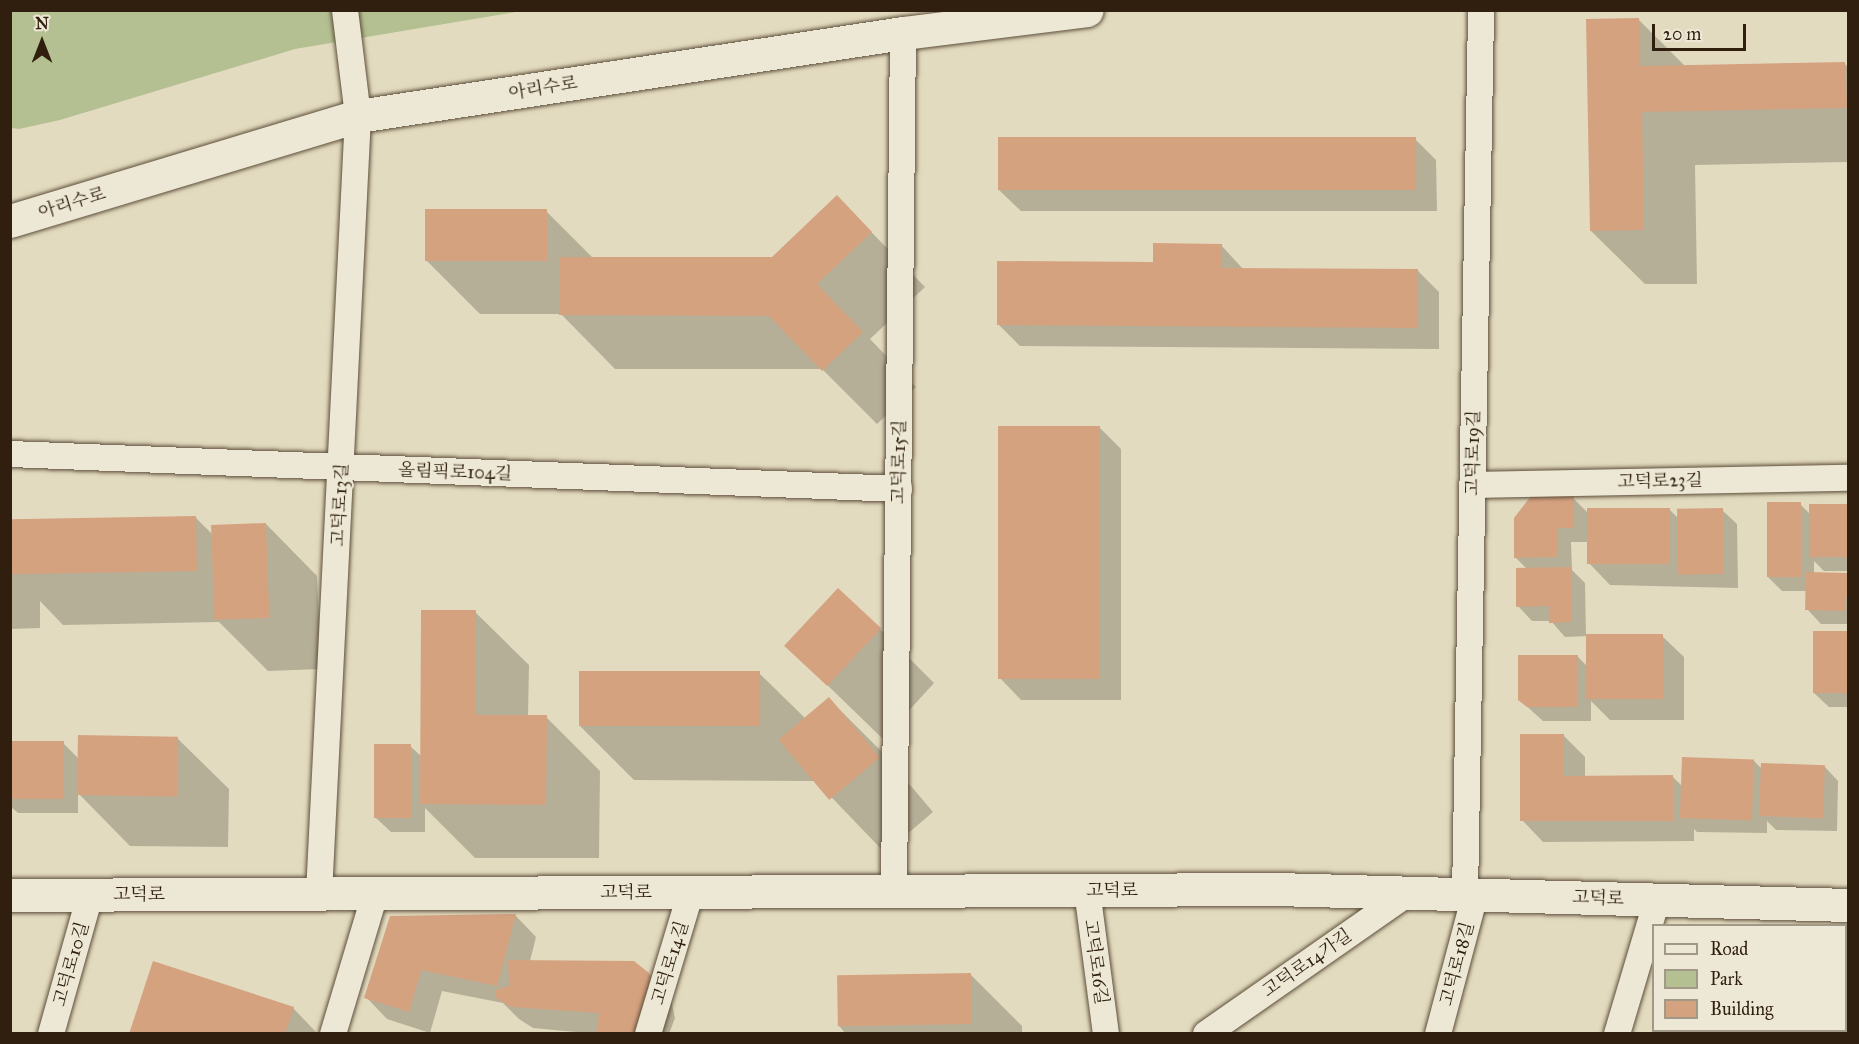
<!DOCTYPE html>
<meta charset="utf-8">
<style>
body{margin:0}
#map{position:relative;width:1859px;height:1044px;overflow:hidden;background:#e3dbbf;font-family:"IM FELL Great Primer","Noto Serif KR",serif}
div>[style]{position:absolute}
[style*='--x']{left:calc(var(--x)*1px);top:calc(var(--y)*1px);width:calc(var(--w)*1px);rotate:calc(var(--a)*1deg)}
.green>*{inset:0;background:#b4c092}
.shadow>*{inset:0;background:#0003}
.building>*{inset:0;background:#d5a280;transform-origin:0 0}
.roads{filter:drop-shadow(0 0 2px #5d4e3a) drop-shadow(0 0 2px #5d4e3a)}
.street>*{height:26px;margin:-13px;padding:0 13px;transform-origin:13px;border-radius:13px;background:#ede8d5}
.secondary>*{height:33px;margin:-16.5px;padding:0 16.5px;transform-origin:16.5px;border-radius:16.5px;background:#ede8d5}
span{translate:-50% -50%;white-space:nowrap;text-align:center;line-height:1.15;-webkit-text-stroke:4.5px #ede8d5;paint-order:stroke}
.street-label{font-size:18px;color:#301f0e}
.frame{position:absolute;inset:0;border:12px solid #301f0e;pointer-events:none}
.legend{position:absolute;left:1652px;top:924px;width:195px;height:108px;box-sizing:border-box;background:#ede8d5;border:2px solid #a19885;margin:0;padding:8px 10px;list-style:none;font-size:18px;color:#301f0e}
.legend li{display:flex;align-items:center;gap:12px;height:30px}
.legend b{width:30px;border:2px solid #a19885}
.north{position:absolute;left:12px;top:12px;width:60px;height:60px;-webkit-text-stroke:4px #ede8d5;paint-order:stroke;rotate:0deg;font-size:16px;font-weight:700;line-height:24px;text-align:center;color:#301f0e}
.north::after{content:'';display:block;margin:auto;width:21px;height:27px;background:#301f0e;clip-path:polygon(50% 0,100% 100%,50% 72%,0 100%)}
.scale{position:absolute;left:1652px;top:24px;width:94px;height:27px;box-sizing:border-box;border:3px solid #301f0e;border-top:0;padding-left:8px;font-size:18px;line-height:21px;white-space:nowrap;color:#301f0e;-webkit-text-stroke:4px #ede8d5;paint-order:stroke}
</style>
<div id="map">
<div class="green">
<i style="clip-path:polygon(11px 11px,522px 11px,295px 49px,60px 120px,19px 129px,11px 128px)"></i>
</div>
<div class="shadow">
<i style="clip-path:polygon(1638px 19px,1685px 66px,1845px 64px,1848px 67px,1848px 162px,1695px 165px,1697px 284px,1645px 284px,1591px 231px)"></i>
<i style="clip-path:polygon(1415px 139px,1436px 160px,1437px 211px,1021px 211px,999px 190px)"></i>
<i style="clip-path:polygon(837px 197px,925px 287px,870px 339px,916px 387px,877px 424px,822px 369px,615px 369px,561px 314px,480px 314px,426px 260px,546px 211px,593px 258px,772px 258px)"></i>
<i style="clip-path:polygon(1221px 245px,1243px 269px,1417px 270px,1439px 292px,1439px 349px,1020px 346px,999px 325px)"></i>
<i style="clip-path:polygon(1099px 427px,1121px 449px,1121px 700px,1021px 700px,1000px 678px)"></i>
<i style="clip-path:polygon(1573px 498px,1588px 513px,1669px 509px,1679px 519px,1722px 510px,1737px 524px,1738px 588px,1610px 585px,1589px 563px,1589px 542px,1571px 542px,1572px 570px,1585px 583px,1586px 636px,1662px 636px,1684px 657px,1684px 720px,1610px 720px,1591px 701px,1591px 721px,1543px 721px,1520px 700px,1577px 656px,1588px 667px,1588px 636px,1565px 637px,1551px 621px,1532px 621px,1518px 606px,1527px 569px,1515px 557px)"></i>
<i style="clip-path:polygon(1800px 504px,1810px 514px,1810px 506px,1848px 506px,1848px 571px,1824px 571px,1814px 561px,1814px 574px,1848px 575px,1848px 624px,1821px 624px,1807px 609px,1807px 591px,1782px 591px,1767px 576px)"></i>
<i style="clip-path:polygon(196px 518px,213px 535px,266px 524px,317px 576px,321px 669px,268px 671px,219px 622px,63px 625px,40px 601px,40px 628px,10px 629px,10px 546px)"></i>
<i style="clip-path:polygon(475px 612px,529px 665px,528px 717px,546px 717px,600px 771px,599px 858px,475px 858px,425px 808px,425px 832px,391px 832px,376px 818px,410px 746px,422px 757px)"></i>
<i style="clip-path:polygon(880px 629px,934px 683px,883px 739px,787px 646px)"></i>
<i style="clip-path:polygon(1847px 632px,1848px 707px,1829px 707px,1814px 693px)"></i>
<i style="clip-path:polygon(759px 673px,805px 718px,829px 699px,883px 753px,933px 812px,885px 853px,813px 778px,813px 781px,634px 780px,580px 726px)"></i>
<i style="clip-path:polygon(1563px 735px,1585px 757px,1585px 777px,1673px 777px,1683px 787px,1753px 760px,1762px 769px,1824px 766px,1838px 781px,1837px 831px,1776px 830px,1767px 821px,1767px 833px,1697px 832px,1694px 829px,1694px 841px,1543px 842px,1522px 820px)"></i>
<i style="clip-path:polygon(177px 738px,229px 789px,228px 847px,130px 846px,78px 793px,78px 813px,18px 813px,10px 806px,10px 743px,63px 743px,79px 759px)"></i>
<i style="clip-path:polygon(515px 915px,536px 937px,530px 961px,649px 974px,670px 996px,675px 1018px,669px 1034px,597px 1034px,533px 1028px,519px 1019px,503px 1003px,442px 991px,430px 1033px,387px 1019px,366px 997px)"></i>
<i style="clip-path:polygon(971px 975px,1022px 1026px,1022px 1034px,846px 1034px,839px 1026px)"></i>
<i style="clip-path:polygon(293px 1008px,318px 1034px,130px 1034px)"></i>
</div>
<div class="building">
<i style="clip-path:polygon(1639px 18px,1640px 66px,1845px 62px,1847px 108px,1642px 112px,1644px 230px,1590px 231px,1586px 19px)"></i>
<i style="left:1416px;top:137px;width:53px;height:418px;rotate:90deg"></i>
<i style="clip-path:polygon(837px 195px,872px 232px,817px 284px,863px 332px,822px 371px,769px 316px,559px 315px,559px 257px,772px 257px)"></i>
<i style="left:425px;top:209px;width:122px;height:52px"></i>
<i style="clip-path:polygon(1153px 243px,1222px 244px,1222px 268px,1418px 269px,1418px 328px,997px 325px,997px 261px,1153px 262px)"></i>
<i style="left:998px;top:426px;width:102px;height:253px"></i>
<i style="clip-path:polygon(1531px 496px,1574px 496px,1574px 528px,1557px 528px,1558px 557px,1514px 558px,1514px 518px)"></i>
<i style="left:1767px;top:502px;width:34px;height:75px"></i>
<i style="left:1809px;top:504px;width:39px;height:53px"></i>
<i style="left:1670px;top:508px;width:56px;height:83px;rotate:90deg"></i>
<i style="left:1723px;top:508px;width:66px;height:46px;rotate:89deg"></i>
<i style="left:196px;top:516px;width:55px;height:186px;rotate:89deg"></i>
<i style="left:266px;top:523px;width:95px;height:55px;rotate:88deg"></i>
<i style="clip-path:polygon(1572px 567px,1572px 622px,1549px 623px,1549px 606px,1516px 607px,1516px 568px)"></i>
<i style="clip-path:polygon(1806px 572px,1848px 573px,1848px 596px,1845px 596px,1845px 611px,1805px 610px)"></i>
<i style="left:838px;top:588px;width:59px;height:79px;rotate:43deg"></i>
<i style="clip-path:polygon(421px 610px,476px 610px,475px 715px,547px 715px,546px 805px,420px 804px)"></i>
<i style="left:1813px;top:631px;width:34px;height:62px"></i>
<i style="left:1586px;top:634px;width:77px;height:65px"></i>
<i style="clip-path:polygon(1518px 655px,1578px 655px,1577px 707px,1527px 707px,1518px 700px)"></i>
<i style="left:579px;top:671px;width:181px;height:55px"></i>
<i style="left:829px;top:697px;width:79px;height:66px;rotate:50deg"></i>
<i style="clip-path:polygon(1520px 734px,1564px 734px,1564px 776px,1673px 775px,1673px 821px,1520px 821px)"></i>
<i style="left:78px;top:735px;width:100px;height:60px;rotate:1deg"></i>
<i style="left:64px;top:741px;width:58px;height:54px;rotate:90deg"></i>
<i style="left:411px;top:744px;width:74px;height:37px;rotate:90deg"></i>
<i style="left:1682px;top:757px;width:72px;height:61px;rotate:2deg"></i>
<i style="left:1761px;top:763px;width:64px;height:53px;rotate:2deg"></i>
<i style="clip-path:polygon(516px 914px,497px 986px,421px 970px,409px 1012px,364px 998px,390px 916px)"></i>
<i style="clip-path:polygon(508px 960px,634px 961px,649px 973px,654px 996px,640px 1034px,596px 1034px,599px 1013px,511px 1007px,496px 998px,496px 990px,509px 986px)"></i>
<i style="clip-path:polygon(153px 961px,294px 1007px,285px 1034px,129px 1034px)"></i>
<i style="left:971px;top:973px;width:51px;height:134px;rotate:89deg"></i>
</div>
<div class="roads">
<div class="street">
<i style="--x:10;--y:454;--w:890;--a:2.25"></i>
<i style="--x:1472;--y:485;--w:376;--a:-1.1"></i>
<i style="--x:1087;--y:890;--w:145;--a:82.5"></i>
<i style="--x:894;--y:891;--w:858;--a:-89.4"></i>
<i style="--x:319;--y:894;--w:779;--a:-87.13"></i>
<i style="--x:358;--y:116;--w:107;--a:-97"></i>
<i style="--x:1465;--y:895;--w:885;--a:-88.96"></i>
<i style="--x:51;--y:1034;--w:144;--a:-74.3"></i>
<i style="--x:333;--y:1034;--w:146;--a:-73.3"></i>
<i style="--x:648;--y:1034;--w:148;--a:-73.2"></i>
<i style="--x:1206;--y:1034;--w:246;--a:-34.9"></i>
<i style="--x:1438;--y:1034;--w:144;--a:-75.1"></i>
<i style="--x:1617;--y:1034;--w:140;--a:-73.4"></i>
</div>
<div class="secondary">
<i style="--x:10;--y:221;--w:363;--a:-16.8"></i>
<i style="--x:358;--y:116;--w:551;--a:-8.66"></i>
<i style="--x:903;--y:33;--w:185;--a:-7.1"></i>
<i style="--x:10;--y:895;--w:1266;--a:-0.27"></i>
<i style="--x:1276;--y:889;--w:572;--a:1.6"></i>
</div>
</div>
<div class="street-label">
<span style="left:543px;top:88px;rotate:-9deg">아리수로</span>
<span style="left:72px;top:203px;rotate:-17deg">아리수로</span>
<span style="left:1473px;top:453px;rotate:-89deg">고덕로19길</span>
<span style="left:899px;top:462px;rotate:-89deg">고덕로15길</span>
<span style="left:455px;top:472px;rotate:2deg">올림픽로104길</span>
<span style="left:1660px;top:481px;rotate:-1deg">고덕로23길</span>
<span style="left:340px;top:505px;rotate:-87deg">고덕로13길</span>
<span style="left:1112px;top:890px">고덕로</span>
<span style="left:626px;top:892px">고덕로</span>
<span style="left:139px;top:894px">고덕로</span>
<span style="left:1598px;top:898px;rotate:2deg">고덕로</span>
<span style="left:1096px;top:962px;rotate:82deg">고덕로16길</span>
<span style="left:670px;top:963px;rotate:-73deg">고덕로14길</span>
<span style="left:1307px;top:963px;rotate:-35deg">고덕로14가길</span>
<span style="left:71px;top:964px;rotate:-74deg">고덕로10길</span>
<span style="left:1457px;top:964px;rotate:-75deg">고덕로18길</span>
</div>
<div class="frame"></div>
<ul class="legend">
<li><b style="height:8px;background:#ede8d5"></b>Road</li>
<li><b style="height:16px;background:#b4c092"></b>Park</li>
<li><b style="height:16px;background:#d5a280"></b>Building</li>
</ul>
<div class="north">N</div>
<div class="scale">20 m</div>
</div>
